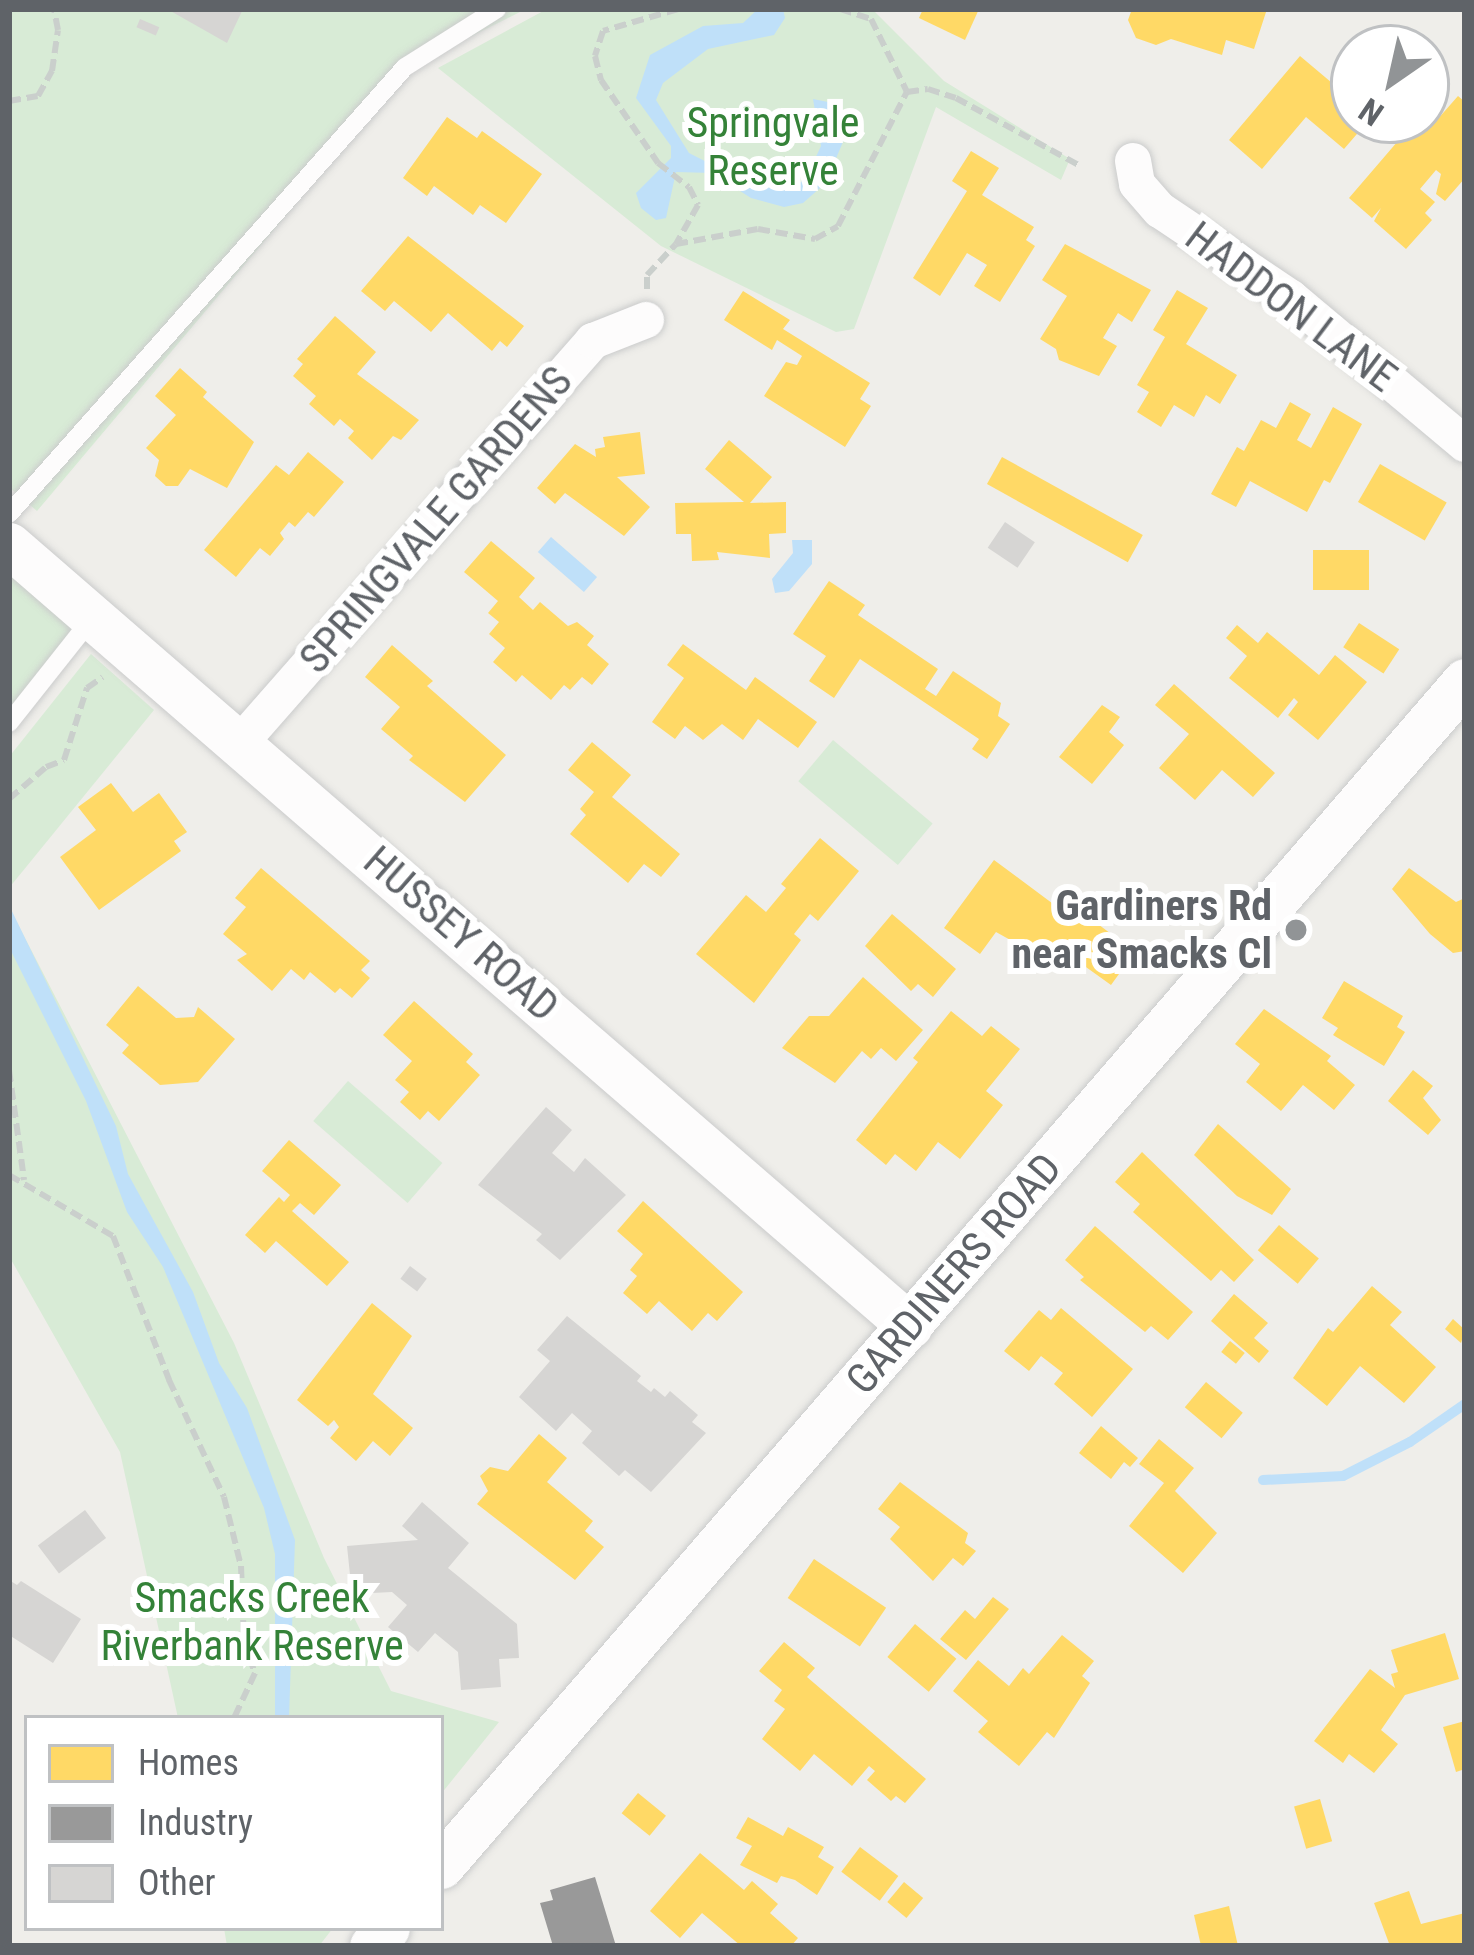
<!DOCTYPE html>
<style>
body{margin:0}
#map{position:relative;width:1474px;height:1955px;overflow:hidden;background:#efeeea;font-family:"Roboto Condensed",sans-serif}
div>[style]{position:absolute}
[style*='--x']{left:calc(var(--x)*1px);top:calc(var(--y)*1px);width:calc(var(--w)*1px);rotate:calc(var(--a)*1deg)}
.green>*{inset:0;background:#d8ebd6;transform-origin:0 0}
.water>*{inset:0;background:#bfe0f9;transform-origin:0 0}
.homes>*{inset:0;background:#ffd966;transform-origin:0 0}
.industry>*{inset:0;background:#999}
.stream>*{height:10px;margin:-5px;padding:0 5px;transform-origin:5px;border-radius:5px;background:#bfe0f9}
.building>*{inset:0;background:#d6d5d3;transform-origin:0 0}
.path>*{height:6px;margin-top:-3px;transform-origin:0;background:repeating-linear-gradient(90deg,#cacfcc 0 12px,transparent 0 18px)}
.roads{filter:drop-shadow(0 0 3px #cbcccc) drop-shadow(0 0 3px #cbcccc)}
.service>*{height:18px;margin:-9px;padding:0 9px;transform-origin:9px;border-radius:9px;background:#fdfcfc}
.minor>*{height:36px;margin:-18px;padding:0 18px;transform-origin:18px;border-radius:18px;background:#fdfcfc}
.tertiary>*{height:45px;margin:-22.5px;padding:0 22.5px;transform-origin:22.5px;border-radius:22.5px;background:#fdfcfc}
.dots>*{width:33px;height:33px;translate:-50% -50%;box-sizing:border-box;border:6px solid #fff;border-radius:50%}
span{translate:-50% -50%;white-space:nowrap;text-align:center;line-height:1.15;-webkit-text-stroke:12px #fff;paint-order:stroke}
.park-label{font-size:42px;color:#348238}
.street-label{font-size:42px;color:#5f6368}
.poi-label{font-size:42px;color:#5f6368;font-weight:700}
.right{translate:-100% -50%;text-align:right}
.frame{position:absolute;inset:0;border:12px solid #5f6368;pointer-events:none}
.legend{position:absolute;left:24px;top:1715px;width:420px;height:216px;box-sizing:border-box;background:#fff;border:3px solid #bfc1c3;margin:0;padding:15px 21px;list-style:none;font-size:36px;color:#5f6368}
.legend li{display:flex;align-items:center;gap:24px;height:60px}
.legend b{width:60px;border:3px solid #bfc1c3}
.north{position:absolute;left:1330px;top:24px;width:120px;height:120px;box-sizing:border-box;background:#fff;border:3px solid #bfc1c3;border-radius:50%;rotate:214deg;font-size:33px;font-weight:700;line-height:48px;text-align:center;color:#5f6368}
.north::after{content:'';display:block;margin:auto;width:42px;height:54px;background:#919496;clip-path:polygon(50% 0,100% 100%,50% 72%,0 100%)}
</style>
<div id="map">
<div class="green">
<i style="clip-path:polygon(9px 9px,526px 9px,412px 66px,37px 511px,9px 487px)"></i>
<i style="clip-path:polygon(547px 9px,872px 9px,944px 81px,1070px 159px,1061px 180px,936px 107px,854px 329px,836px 332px,661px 246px,438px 68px)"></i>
<i style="clip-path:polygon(9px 545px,93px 617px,9px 723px)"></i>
<i style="clip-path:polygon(91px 654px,154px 710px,9px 888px,9px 757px)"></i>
<i style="left:833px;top:740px;width:130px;height:54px;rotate:40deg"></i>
<i style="clip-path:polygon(9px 907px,234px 1343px,324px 1558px,391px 1691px,499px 1722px,441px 1794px,441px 1718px,178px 1718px,120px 1452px,9px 1256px)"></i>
<i style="left:348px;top:1081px;width:125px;height:53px;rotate:41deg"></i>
<i style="clip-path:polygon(224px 1928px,333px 1928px,319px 1946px,227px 1946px)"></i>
</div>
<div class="water">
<i style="clip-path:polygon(758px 9px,783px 9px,785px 18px,774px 35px,708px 49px,663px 83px,656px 100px,689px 153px,750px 184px,789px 191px,806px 178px,821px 146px,813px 99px,828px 102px,843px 142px,834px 163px,820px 188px,803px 203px,784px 207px,751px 198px,712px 173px,676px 172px,666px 218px,656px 220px,641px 208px,636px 193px,671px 158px,671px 146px,636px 98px,650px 55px,703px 26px,743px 23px)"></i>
<i style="left:551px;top:537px;width:61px;height:20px;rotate:41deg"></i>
<i style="clip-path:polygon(792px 540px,812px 540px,812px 564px,789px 591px,775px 593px,772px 579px,793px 553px)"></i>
<i style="clip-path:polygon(9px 905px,116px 1126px,128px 1174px,193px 1292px,219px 1363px,247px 1408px,295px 1540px,289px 1718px,275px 1718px,275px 1554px,264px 1508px,163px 1267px,127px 1212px,86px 1101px,9px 947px)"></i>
</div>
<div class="homes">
<i style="clip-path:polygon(923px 9px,979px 9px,965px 40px,919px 18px)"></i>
<i style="clip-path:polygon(1132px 9px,1267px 9px,1254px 49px,1226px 40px,1222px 55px,1171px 39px,1156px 45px,1136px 38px,1128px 20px)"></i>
<i style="clip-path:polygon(1300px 56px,1338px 88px,1354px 70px,1354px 120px,1369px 120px,1344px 149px,1306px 117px,1262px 169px,1229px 140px)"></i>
<i style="clip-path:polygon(1458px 96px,1465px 102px,1465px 178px,1445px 201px,1436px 194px,1441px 174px,1436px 170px,1420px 189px,1435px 202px,1425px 213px,1432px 220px,1406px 249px,1374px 221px,1381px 208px,1372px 218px,1349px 198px,1416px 120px,1429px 129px)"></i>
<i style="clip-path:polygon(447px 117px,477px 138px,482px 131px,542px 174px,506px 223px,480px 205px,473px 215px,434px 186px,427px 196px,403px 178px)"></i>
<i style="clip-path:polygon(971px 151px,999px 168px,982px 195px,1034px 227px,1026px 240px,1035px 246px,1000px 302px,974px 286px,987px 265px,967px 253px,940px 296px,913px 278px,967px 191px,952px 181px)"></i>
<i style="clip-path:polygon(408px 236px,524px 326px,507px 347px,500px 341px,492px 351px,448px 313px,431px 332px,394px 301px,385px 311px,361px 291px)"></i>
<i style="clip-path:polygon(1065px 244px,1151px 290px,1132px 322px,1118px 313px,1103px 338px,1117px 346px,1099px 376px,1059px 360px,1056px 349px,1040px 339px,1067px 296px,1042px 280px)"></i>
<i style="clip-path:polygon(1177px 290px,1208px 308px,1186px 344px,1237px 375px,1220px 404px,1206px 395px,1194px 417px,1174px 405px,1161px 427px,1137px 412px,1149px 392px,1137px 385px,1165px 337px,1153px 330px)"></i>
<i style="clip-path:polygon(743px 291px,790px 320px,783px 329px,870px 383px,860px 399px,871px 406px,845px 447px,764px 396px,786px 362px,797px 365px,802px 356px,777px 340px,772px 350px,724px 320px)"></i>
<i style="clip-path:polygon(335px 316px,376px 352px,357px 374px,419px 420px,401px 440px,393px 436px,372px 460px,348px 438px,354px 431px,340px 419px,334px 426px,309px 404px,316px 396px,293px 376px,303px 364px,297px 359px)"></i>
<i style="clip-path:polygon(180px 368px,207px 392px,203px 397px,254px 442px,227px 488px,190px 469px,178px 486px,166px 486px,155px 476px,159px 460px,146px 448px,176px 415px,155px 396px)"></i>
<i style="clip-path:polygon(1290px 402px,1311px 414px,1297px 440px,1311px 448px,1333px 407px,1362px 424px,1330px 483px,1324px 480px,1307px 512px,1250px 481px,1236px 507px,1211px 494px,1237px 447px,1244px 451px,1261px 420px,1276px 428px)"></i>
<i style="clip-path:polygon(640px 432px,645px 474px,617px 477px,650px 507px,624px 536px,565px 493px,555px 504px,537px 488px,575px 444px,596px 457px,595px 449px,605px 447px,603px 437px)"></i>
<i style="clip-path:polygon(729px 440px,772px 477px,750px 503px,786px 502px,786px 533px,769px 534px,770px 558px,717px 552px,719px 560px,692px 561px,691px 534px,676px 534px,675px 503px,744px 502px,705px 469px)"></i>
<i style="clip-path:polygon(308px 452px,344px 482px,314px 517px,308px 512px,295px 527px,289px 522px,280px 533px,284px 539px,270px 556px,260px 548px,236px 577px,204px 550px,276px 465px,289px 475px)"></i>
<i style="left:1002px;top:457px;width:161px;height:31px;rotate:29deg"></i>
<i style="left:1380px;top:464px;width:77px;height:44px;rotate:30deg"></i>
<i style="clip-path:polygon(491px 541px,535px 578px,519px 597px,533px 610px,540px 602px,568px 626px,577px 622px,594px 636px,587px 645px,609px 664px,592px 685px,582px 677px,570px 690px,564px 685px,551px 700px,522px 675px,516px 682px,493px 662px,505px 648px,489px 634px,499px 622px,488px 613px,498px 601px,464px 572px)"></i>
<i style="left:1369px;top:550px;width:40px;height:56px;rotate:90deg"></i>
<i style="clip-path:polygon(829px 581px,865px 605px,858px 615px,938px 669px,925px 689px,936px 696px,953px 671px,1001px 703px,998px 716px,1010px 724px,987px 759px,972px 749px,979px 739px,860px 659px,834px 698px,809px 681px,826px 656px,793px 634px)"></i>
<i style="left:1359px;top:623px;width:48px;height:29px;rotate:33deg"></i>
<i style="clip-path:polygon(1237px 625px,1258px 643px,1267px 632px,1319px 675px,1335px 655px,1367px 682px,1318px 740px,1288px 715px,1298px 702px,1294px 698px,1278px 718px,1229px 678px,1247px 656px,1226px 638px)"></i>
<i style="clip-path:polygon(683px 644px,746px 690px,755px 677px,817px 722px,798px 748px,758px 719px,743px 740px,722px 724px,703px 740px,685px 726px,675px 739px,652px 722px,684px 678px,667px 665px)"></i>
<i style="clip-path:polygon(392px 645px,433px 681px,427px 686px,506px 755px,465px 802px,409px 760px,413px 756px,381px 729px,400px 707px,365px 677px)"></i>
<i style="clip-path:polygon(1174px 684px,1275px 773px,1253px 797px,1222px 770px,1195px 800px,1159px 768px,1189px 734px,1155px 705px)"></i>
<i style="clip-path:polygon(1102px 705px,1120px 717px,1109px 732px,1124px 745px,1092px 784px,1059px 757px)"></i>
<i style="clip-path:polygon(592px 742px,631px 775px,612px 797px,680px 854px,661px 877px,644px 864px,628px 883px,570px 834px,586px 815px,580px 809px,594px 792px,568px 770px)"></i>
<i style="clip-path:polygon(111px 783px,133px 812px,159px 793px,187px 832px,174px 841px,181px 851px,99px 910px,60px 857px,96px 830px,78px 807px)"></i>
<i style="clip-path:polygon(820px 838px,859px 871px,818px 921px,810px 914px,794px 934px,801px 940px,754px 1003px,696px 954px,746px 895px,766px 912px,786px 888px,781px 884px)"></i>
<i style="clip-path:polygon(994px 860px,1072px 918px,1078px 909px,1135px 952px,1111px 985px,1058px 947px,1048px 961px,996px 932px,980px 954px,944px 928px)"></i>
<i style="clip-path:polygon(261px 868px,370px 961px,361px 970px,370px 978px,352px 998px,340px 988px,335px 993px,310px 972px,304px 980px,291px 969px,272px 991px,237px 960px,247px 954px,223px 934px,246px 907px,235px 898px)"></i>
<i style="clip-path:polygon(1409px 868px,1456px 902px,1465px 898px,1465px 951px,1453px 953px,1430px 934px,1392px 889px)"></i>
<i style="clip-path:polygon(892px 914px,956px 969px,933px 997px,918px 984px,911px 991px,865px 946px)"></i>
<i style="clip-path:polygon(863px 977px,923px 1030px,896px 1061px,881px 1048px,871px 1059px,862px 1051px,835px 1083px,782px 1048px,809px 1016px,829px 1016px)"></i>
<i style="clip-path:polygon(1344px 981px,1403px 1016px,1397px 1027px,1405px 1032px,1384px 1066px,1333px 1035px,1338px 1028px,1322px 1018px)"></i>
<i style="clip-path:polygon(138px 986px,176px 1018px,194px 1017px,198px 1007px,235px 1039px,198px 1082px,160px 1085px,122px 1053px,129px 1045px,106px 1025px)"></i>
<i style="clip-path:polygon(414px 1001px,473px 1054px,466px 1062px,480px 1075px,439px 1121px,428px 1111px,420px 1120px,400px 1102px,409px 1092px,395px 1080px,412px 1061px,383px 1035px)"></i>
<i style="clip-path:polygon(1264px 1009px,1331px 1056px,1327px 1061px,1355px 1085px,1334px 1110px,1303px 1085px,1281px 1111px,1246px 1082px,1260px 1064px,1235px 1044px)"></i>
<i style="clip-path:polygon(951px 1011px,982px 1036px,991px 1026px,1020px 1049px,986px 1091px,1003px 1105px,960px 1159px,938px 1142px,916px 1171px,895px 1154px,886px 1165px,856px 1140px,918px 1062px,913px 1058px)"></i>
<i style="clip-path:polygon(1413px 1070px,1433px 1086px,1423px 1098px,1441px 1120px,1428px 1135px,1388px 1101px)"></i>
<i style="clip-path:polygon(1218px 1124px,1291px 1189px,1272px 1215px,1237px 1196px,1194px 1155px)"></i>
<i style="clip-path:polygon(289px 1140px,341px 1185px,314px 1215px,300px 1203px,292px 1211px,349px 1262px,327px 1286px,276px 1241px,265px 1253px,245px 1235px,279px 1197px,284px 1202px,290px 1195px,262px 1171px)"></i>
<i style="clip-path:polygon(1142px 1152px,1254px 1260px,1234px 1282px,1221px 1270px,1211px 1281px,1133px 1212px,1140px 1204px,1115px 1182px)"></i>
<i style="clip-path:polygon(643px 1201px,743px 1292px,717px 1321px,708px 1313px,692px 1331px,659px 1301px,647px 1314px,623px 1293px,637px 1276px,630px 1270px,643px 1254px,617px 1231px)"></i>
<i style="left:1279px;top:1225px;width:52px;height:33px;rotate:40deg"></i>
<i style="clip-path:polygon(1095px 1226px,1193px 1312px,1168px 1340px,1151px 1326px,1145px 1332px,1080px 1280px,1084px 1277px,1065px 1260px)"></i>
<i style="clip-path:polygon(1372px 1286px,1402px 1312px,1390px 1325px,1436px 1367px,1404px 1403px,1360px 1366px,1327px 1406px,1293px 1378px,1328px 1328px,1333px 1332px)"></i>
<i style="clip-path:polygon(1234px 1294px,1268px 1323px,1254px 1338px,1269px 1351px,1259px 1363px,1211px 1321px)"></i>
<i style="clip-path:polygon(372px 1303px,412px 1336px,373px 1394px,413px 1428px,390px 1456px,373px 1441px,356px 1461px,330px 1438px,339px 1427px,334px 1420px,328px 1426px,297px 1400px)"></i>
<i style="clip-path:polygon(1061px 1308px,1133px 1369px,1092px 1417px,1054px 1384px,1063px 1373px,1041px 1356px,1029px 1371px,1004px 1351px,1039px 1310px,1051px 1320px)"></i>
<i style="clip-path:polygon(1453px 1319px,1465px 1330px,1461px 1343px,1445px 1329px)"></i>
<i style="left:1230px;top:1341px;width:19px;height:14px;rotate:39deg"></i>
<i style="left:1206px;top:1382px;width:48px;height:33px;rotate:40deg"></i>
<i style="clip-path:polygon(1101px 1426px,1138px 1458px,1130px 1467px,1124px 1462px,1111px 1479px,1079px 1453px)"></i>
<i style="clip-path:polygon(539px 1434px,567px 1458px,547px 1482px,593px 1521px,585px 1531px,604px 1547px,575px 1580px,477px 1504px,488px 1491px,480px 1476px,490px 1467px,508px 1471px)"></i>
<i style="clip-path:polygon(1159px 1439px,1194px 1468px,1175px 1491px,1217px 1533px,1183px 1573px,1129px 1526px,1164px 1483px,1139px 1464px)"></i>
<i style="clip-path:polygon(900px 1482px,968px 1533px,965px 1543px,976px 1551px,963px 1566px,953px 1558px,933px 1581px,890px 1539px,900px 1527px,878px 1509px)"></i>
<i style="left:814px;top:1559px;width:87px;height:47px;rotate:34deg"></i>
<i style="clip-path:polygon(993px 1597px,1009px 1609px,966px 1660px,940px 1639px,965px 1610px,975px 1619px)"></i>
<i style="left:915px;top:1624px;width:54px;height:43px;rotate:40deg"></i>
<i style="clip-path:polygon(1445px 1633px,1459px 1679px,1405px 1695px,1381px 1730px,1398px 1744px,1374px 1773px,1349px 1754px,1343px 1763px,1314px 1741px,1370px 1669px,1395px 1688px,1391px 1674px,1398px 1672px,1391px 1650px)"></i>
<i style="clip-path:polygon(1062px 1635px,1094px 1661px,1082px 1676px,1090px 1683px,1054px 1738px,1047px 1732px,1019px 1766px,978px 1732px,988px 1721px,953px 1691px,978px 1660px,1009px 1686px,1023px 1668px,1029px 1674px)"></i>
<i style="clip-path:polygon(784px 1642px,815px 1668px,807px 1677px,926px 1779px,905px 1803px,896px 1796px,891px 1801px,867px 1780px,875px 1771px,869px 1766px,852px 1786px,814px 1754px,800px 1771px,762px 1739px,785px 1709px,774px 1701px,782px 1690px,759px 1671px)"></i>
<i style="clip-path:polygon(1465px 1721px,1465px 1769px,1456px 1772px,1443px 1727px)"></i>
<i style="left:638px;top:1793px;width:36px;height:26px;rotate:39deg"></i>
<i style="left:1320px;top:1799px;width:44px;height:27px;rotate:74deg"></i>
<i style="clip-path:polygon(748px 1817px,783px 1836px,788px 1827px,824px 1847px,818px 1857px,834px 1867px,817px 1895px,795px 1880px,781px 1876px,777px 1883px,740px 1865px,752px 1846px,736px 1838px)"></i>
<i style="left:860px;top:1847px;width:48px;height:31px;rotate:37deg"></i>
<i style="clip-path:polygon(700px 1853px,744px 1890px,752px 1881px,778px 1904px,770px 1913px,798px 1938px,791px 1946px,741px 1946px,702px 1913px,680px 1938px,650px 1911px)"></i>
<i style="left:904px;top:1882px;width:25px;height:26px;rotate:40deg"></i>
<i style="clip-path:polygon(1409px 1891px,1421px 1924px,1465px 1913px,1465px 1946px,1390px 1946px,1374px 1903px)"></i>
<i style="clip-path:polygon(1229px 1906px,1238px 1946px,1201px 1946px,1194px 1915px)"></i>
</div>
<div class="industry">
<i style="clip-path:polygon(595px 1877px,616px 1946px,553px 1946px,540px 1903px,553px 1900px,550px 1890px)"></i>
</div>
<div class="stream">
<i style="--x:1263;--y:1480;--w:80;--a:-2.9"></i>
<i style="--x:1343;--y:1476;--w:75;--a:-26.9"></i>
<i style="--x:1410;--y:1442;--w:67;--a:-34.6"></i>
</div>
<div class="building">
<i style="clip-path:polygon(167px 9px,243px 9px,227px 43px)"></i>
<i style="left:140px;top:19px;width:21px;height:9px;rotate:23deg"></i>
<i style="left:1005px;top:522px;width:36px;height:31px;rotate:34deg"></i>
<i style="clip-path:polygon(546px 1107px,572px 1130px,552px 1153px,574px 1172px,585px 1158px,626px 1195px,560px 1260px,536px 1240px,542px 1234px,478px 1185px)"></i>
<i style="left:410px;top:1266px;width:21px;height:16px;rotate:37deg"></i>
<i style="clip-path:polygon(567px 1316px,641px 1376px,637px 1381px,651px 1392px,654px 1388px,665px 1397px,670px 1391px,698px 1415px,692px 1422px,706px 1433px,651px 1492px,625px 1470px,619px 1476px,582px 1443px,592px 1431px,572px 1413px,556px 1431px,519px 1397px,550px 1361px,537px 1350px)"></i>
<i style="clip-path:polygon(422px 1502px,469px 1543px,448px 1568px,517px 1624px,519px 1658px,499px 1659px,501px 1687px,461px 1690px,458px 1652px,435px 1633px,418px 1652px,388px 1627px,407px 1605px,392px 1592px,352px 1594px,347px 1546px,418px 1540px,402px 1526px)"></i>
<i style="left:85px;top:1510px;width:35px;height:59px;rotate:53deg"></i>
<i style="clip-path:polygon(9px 1580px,17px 1585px,21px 1581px,81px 1619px,53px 1663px,9px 1635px)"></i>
</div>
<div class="path">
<i style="--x:678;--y:9;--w:78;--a:163.7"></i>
<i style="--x:603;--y:31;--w:26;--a:108"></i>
<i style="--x:595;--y:56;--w:25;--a:76"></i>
<i style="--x:601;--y:80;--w:101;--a:55.5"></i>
<i style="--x:658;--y:163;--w:39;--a:38"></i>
<i style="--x:689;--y:187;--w:20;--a:63"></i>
<i style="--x:698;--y:205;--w:45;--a:119.4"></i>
<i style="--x:676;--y:244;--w:83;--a:-10.4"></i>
<i style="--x:758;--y:229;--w:58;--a:10"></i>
<i style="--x:815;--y:239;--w:26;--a:-29"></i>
<i style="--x:838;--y:226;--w:151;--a:-62.8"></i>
<i style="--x:907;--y:92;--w:21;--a:-8"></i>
<i style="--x:928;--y:89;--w:29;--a:18"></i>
<i style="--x:956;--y:98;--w:141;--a:28.7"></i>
<i style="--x:840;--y:9;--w:33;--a:18"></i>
<i style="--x:871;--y:19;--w:81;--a:63.7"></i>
<i style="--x:9;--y:101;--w:29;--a:-10"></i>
<i style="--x:38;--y:96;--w:29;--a:-61"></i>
<i style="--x:52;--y:71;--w:41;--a:-81.7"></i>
<i style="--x:58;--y:30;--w:21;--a:-101"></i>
<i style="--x:647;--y:289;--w:14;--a:-90"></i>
<i style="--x:647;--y:275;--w:42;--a:-46.9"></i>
<i style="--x:9;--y:799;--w:49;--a:-40.9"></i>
<i style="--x:46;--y:767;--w:19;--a:-21"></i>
<i style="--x:64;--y:760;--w:76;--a:-72.3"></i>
<i style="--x:87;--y:688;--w:19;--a:-35"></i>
<i style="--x:9;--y:1070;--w:111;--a:82.2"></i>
<i style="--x:9;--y:1175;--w:121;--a:30.4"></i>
<i style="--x:113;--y:1236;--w:155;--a:68.7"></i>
<i style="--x:169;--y:1380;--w:129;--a:64.8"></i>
<i style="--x:224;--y:1497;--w:71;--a:76.2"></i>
<i style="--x:241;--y:1566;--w:74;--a:87.7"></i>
<i style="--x:244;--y:1640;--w:35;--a:72"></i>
<i style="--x:255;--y:1673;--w:50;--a:115"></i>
</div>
<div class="roads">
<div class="service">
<i style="--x:9;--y:514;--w:597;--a:-48.46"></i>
<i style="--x:405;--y:67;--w:109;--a:-32.2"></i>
<i style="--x:9;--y:723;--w:135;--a:-51.6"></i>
</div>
<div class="minor">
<i style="--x:1133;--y:161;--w:23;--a:80"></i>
<i style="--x:1137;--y:184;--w:35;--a:49"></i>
<i style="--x:1160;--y:210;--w:158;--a:33.9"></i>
<i style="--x:1291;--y:298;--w:227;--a:40"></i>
<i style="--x:241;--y:742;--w:534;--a:-48.72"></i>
<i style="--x:593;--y:341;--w:57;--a:-21.6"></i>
</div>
<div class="tertiary">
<i style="--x:9;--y:545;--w:1192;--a:40.92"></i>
<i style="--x:441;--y:1866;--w:1566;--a:-49.17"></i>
<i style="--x:372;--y:1946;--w:23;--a:-50"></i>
</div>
</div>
<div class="dots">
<i style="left:1296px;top:930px;background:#919496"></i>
</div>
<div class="park-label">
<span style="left:773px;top:147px">Springvale<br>Reserve</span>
<span style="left:252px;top:1622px">Smacks Creek<br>Riverbank Reserve</span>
</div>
<div class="street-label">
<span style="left:1291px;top:307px;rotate:37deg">HADDON LANE</span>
<span style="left:436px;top:520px;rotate:-49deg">SPRINGVALE GARDENS</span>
<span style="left:461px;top:934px;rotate:41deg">HUSSEY ROAD</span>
<span style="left:954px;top:1274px;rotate:-49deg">GARDINERS ROAD</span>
</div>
<div class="poi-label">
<span class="right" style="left:1272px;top:930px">Gardiners Rd<br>near Smacks Cl</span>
</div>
<div class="frame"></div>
<ul class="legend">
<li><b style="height:33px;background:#ffd966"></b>Homes</li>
<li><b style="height:33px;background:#999"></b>Industry</li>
<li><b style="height:33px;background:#d6d5d3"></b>Other</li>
</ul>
<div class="north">N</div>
</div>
